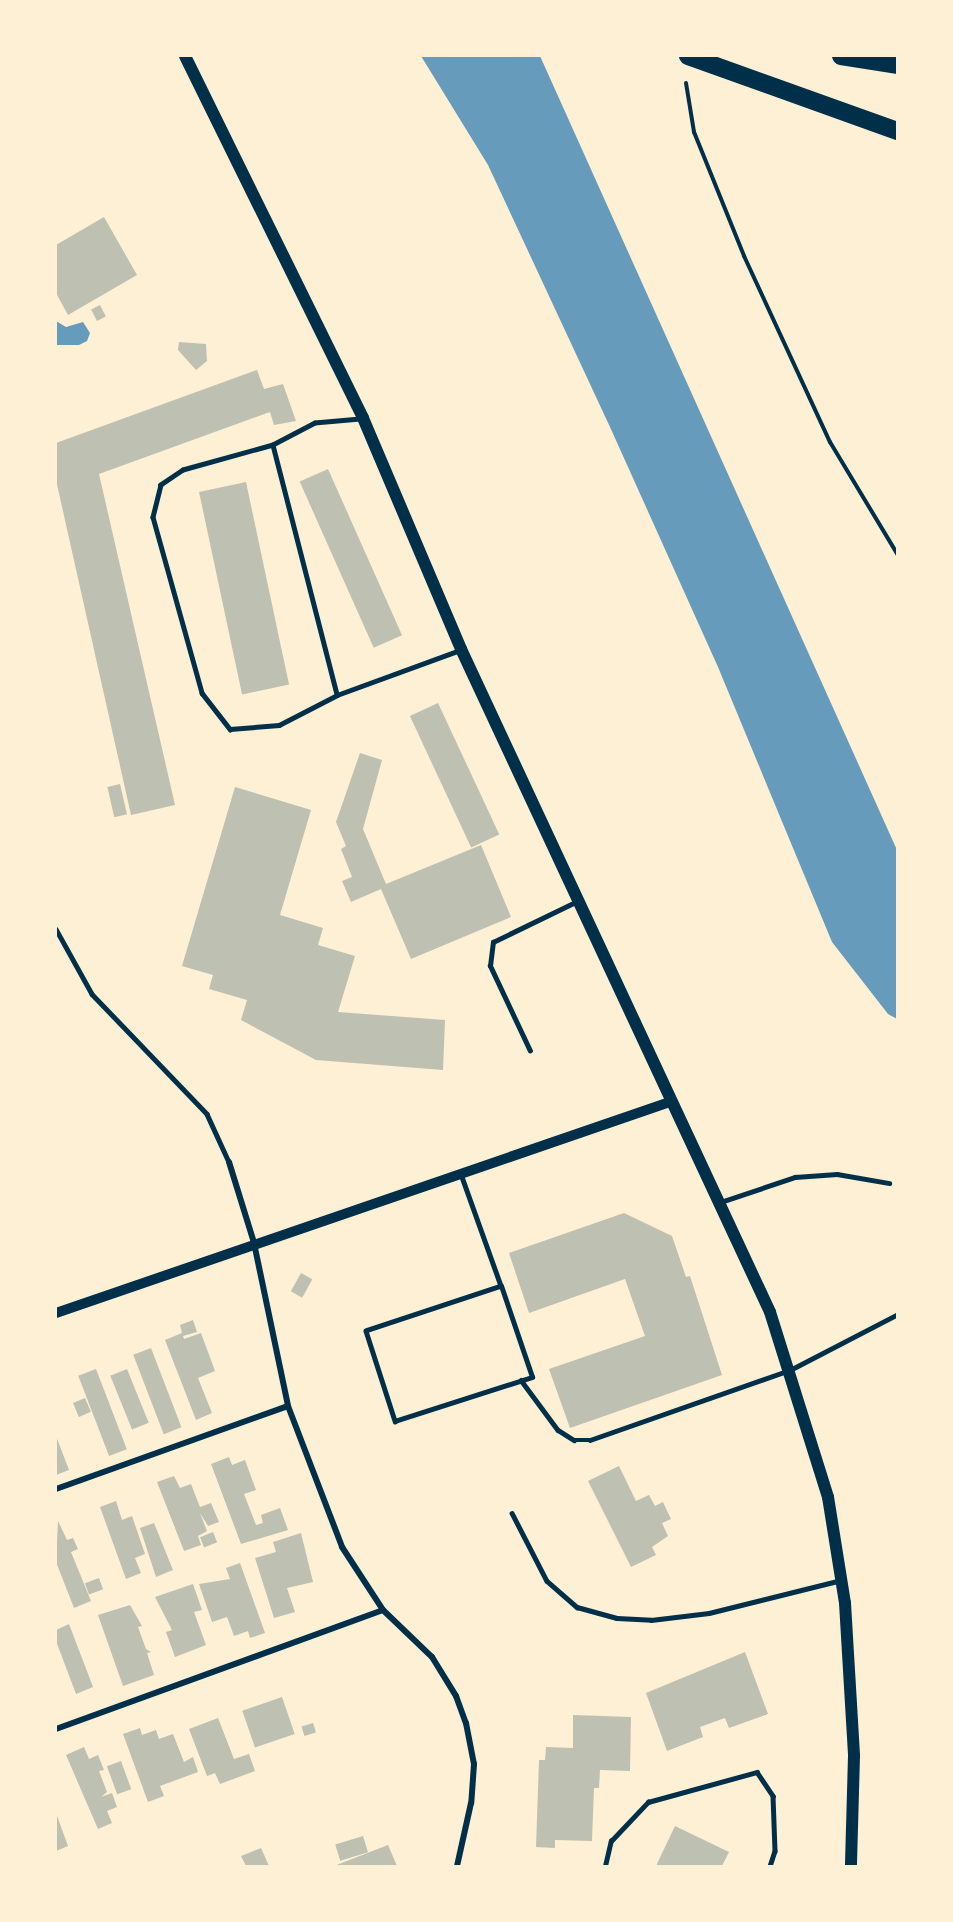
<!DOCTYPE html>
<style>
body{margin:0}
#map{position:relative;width:953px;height:1922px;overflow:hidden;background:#fdf0d5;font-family:"Sofia Sans Condensed",sans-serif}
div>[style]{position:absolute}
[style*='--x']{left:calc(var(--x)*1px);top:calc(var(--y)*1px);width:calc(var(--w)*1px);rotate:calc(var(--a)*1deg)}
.water>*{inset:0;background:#669bbc}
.building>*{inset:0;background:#bec0b2;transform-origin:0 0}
.path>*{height:4px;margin:-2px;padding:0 2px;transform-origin:2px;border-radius:2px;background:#003049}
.service>*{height:4.5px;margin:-2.25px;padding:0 2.25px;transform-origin:2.25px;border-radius:2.25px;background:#003049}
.minor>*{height:6px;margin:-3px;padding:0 3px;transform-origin:3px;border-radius:3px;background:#003049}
.tertiary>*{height:10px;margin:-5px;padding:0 5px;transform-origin:5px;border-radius:5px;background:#003049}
.secondary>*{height:12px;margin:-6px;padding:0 6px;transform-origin:6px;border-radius:6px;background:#003049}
.motorway>*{height:18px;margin:-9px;padding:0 9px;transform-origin:9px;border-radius:9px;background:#003049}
span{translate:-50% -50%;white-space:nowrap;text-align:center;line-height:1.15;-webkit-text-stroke:5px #fdf0d5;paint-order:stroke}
.frame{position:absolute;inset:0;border:57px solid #fdf0d5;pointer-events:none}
</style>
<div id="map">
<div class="water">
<i style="clip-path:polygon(421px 56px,540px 56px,897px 850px,897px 1019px,888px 1014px,832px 942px,718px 667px,610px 427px,488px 165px)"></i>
<i style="clip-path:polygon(56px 321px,66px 327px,83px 322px,90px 333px,87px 341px,79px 345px,56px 345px)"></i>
</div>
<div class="building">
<i style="clip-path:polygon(104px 217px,137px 275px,68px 315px,56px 293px,56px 245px)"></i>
<i style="left:100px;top:305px;width:13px;height:10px;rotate:63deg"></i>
<i style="clip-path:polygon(179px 342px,206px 344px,207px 361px,196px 370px,178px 350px)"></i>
<i style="clip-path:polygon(257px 370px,264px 389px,283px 384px,296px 421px,274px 425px,270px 412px,99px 474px,175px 805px,131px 815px,56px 480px,56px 443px)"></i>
<i style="left:328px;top:469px;width:182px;height:31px;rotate:66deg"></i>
<i style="left:246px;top:482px;width:207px;height:48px;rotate:78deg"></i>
<i style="left:438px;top:703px;width:145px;height:31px;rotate:65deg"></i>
<i style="clip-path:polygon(360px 753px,382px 760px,363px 829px,386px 884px,481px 845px,511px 917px,411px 959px,381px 889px,351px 902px,342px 881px,352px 877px,341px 849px,346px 846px,336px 822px)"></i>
<i style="left:120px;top:784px;width:31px;height:13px;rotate:77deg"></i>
<i style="clip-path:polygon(235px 787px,311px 810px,280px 915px,323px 928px,318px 945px,355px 956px,338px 1012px,445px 1020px,443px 1070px,316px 1060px,241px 1020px,247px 1000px,209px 989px,213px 975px,182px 966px)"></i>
<i style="clip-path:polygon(624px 1213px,672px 1236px,686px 1277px,690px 1276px,722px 1375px,570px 1428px,549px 1369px,645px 1336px,625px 1279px,529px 1313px,509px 1253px)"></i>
<i style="left:301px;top:1273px;width:13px;height:21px;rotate:29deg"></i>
<i style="clip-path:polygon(193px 1320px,197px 1332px,183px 1336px,184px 1339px,201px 1333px,215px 1371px,198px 1378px,212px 1413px,196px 1420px,165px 1340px,182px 1333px,180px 1325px)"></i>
<i style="left:151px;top:1348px;width:85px;height:19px;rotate:69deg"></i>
<i style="left:96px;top:1369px;width:86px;height:19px;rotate:69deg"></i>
<i style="left:127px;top:1369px;width:58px;height:18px;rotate:68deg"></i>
<i style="left:85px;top:1398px;width:15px;height:13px;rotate:67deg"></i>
<i style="clip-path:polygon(56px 1436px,69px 1470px,56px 1475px)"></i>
<i style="clip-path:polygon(229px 1457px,232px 1465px,245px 1460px,256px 1490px,244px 1494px,256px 1525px,263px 1523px,261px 1515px,280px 1508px,288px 1530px,241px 1544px,211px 1464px)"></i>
<i style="clip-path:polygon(619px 1466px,636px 1501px,649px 1495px,655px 1506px,663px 1502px,671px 1519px,662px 1523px,668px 1536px,652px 1547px,656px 1555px,631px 1567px,588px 1481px)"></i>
<i style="clip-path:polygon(174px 1476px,180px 1488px,191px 1484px,200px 1507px,211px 1503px,219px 1522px,208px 1526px,200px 1513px,207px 1531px,198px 1536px,201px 1545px,184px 1551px,157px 1482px)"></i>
<i style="clip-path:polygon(116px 1501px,122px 1520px,132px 1516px,145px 1554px,135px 1558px,141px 1573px,126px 1579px,100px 1507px)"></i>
<i style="clip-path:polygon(58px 1521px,67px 1540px,73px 1538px,78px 1549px,71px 1552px,91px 1601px,74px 1608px,56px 1562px)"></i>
<i style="clip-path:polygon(154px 1523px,173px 1570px,156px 1577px,140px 1528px)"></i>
<i style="left:213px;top:1532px;width:11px;height:14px;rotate:68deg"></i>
<i style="clip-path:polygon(301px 1533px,313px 1582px,287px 1588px,295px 1612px,274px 1618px,255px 1558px,276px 1552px,273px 1542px)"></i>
<i style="clip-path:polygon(240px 1563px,265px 1633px,250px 1638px,248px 1631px,234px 1636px,227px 1617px,212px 1622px,199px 1584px,230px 1579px,226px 1568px)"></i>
<i style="left:99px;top:1578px;width:12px;height:15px;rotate:70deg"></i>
<i style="clip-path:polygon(193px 1584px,202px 1610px,194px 1612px,206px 1645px,175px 1657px,166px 1632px,172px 1630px,155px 1597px)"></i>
<i style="clip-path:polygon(130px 1605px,142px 1626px,138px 1627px,146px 1649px,151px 1652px,147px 1653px,154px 1675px,123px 1686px,98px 1615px)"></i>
<i style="clip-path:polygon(69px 1624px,93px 1687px,76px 1694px,56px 1641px,56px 1630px)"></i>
<i style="clip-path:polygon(745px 1652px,768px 1714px,729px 1728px,725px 1718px,700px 1727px,703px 1737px,667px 1751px,646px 1693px)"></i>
<i style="left:282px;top:1697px;width:39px;height:42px;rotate:71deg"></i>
<i style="clip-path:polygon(573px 1715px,631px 1717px,630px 1771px,600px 1770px,599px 1788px,594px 1788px,592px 1841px,555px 1840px,555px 1848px,536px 1847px,539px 1760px,545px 1760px,546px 1747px,573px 1748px)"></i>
<i style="clip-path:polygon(218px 1718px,234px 1759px,249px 1754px,255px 1771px,220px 1784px,215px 1773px,207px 1776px,189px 1729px)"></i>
<i style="left:313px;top:1723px;width:10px;height:12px;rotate:73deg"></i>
<i style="clip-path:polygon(140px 1728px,142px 1735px,156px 1730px,159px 1739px,173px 1734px,184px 1762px,193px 1757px,198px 1772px,160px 1786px,164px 1796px,148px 1802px,123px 1734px)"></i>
<i style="clip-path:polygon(84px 1747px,89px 1759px,98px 1755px,104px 1770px,99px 1771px,107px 1792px,101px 1797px,112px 1793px,117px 1807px,107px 1811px,112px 1823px,98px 1829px,66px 1755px)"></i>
<i style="left:121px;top:1761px;width:30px;height:15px;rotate:70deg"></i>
<i style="clip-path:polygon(56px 1813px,68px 1846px,56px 1851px)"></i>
<i style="clip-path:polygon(675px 1826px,729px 1852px,722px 1866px,656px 1866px)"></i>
<i style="left:363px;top:1836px;width:17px;height:29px;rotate:73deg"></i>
<i style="clip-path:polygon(388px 1845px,397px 1866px,334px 1866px)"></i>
<i style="clip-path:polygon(261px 1848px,269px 1866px,246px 1866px,241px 1856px)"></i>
</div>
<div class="path">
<i style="--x:686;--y:83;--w:50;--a:80.7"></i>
<i style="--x:694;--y:132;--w:134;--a:68"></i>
<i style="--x:744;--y:256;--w:205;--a:65.2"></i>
<i style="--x:830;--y:442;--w:132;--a:59"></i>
</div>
<div class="service">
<i style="--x:360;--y:419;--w:45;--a:174.9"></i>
<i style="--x:315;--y:423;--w:47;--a:152.4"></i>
<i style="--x:273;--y:445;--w:258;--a:75.6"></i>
<i style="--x:337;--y:695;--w:131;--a:-20.1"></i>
<i style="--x:273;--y:445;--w:93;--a:164.5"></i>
<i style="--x:183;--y:470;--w:27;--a:146"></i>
<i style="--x:161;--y:485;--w:33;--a:104"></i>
<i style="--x:153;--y:517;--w:183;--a:74.4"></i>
<i style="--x:202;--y:693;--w:46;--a:52.1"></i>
<i style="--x:230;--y:729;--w:49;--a:-4.7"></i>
<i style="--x:279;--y:725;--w:65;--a:-27.3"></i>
<i style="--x:56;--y:929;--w:74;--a:61"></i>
<i style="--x:92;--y:994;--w:166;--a:46.2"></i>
<i style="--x:207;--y:1114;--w:53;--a:65.4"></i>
<i style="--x:530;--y:1051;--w:94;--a:-115.2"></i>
<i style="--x:490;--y:966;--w:24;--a:-83"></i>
<i style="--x:493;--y:942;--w:94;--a:-25.8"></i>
<i style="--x:461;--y:1174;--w:119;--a:70.3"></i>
<i style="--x:501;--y:1286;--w:142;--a:161.6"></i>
<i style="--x:366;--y:1331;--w:95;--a:72.1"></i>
<i style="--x:395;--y:1421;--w:144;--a:-17.8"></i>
<i style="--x:532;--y:1377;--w:96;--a:-108.8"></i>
<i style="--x:721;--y:1202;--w:78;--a:-18.7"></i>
<i style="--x:795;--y:1177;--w:42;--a:-4.1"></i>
<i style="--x:837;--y:1174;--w:53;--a:9.8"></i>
<i style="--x:521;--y:1380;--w:62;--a:53.5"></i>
<i style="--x:558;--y:1430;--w:19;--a:32"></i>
<i style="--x:574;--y:1440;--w:16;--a:0"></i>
<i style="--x:590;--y:1440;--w:212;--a:-19.3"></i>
<i style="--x:790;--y:1370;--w:122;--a:-27.4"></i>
<i style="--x:512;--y:1513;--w:76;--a:62.8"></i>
<i style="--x:547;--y:1581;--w:40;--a:41"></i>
<i style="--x:577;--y:1607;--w:41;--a:15.4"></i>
<i style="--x:617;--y:1618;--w:34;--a:3"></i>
<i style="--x:651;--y:1620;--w:58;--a:-6.9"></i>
<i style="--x:709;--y:1613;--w:136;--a:-14"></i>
<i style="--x:605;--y:1866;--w:26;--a:-77"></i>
<i style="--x:611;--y:1841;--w:54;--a:-46.5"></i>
<i style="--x:648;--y:1802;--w:113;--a:-15.4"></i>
<i style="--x:757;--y:1772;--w:29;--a:56"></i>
<i style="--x:773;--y:1796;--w:55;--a:87.9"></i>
<i style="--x:775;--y:1851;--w:16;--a:108"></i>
</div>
<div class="minor">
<i style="--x:229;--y:1162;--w:85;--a:72.8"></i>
<i style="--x:254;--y:1243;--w:167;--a:78.2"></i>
<i style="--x:288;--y:1406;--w:151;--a:69"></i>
<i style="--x:342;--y:1547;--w:75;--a:56.9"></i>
<i style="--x:383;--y:1610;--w:68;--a:43.8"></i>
<i style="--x:432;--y:1657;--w:46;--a:58.4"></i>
<i style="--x:456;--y:1696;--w:29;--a:70"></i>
<i style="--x:466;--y:1723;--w:42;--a:79"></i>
<i style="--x:474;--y:1764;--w:39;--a:94"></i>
<i style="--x:471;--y:1803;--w:65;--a:102.5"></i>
<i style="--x:56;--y:1489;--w:246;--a:-19.7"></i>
<i style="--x:56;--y:1729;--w:348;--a:-20"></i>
</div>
<div class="tertiary">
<i style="--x:56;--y:1313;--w:649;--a:-18.97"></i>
</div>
<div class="secondary">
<i style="--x:185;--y:56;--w:403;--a:63.8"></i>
<i style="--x:363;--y:418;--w:251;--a:67"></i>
<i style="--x:461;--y:649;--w:731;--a:65.01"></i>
<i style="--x:770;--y:1312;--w:194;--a:72.6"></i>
<i style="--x:828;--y:1497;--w:107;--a:80.9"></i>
<i style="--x:845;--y:1603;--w:153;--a:86.6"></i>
<i style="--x:854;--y:1756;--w:110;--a:91.6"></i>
</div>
<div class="motorway">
<i style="--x:688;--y:56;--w:223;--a:19.7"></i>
<i style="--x:841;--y:56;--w:58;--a:9"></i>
</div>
<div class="frame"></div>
</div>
